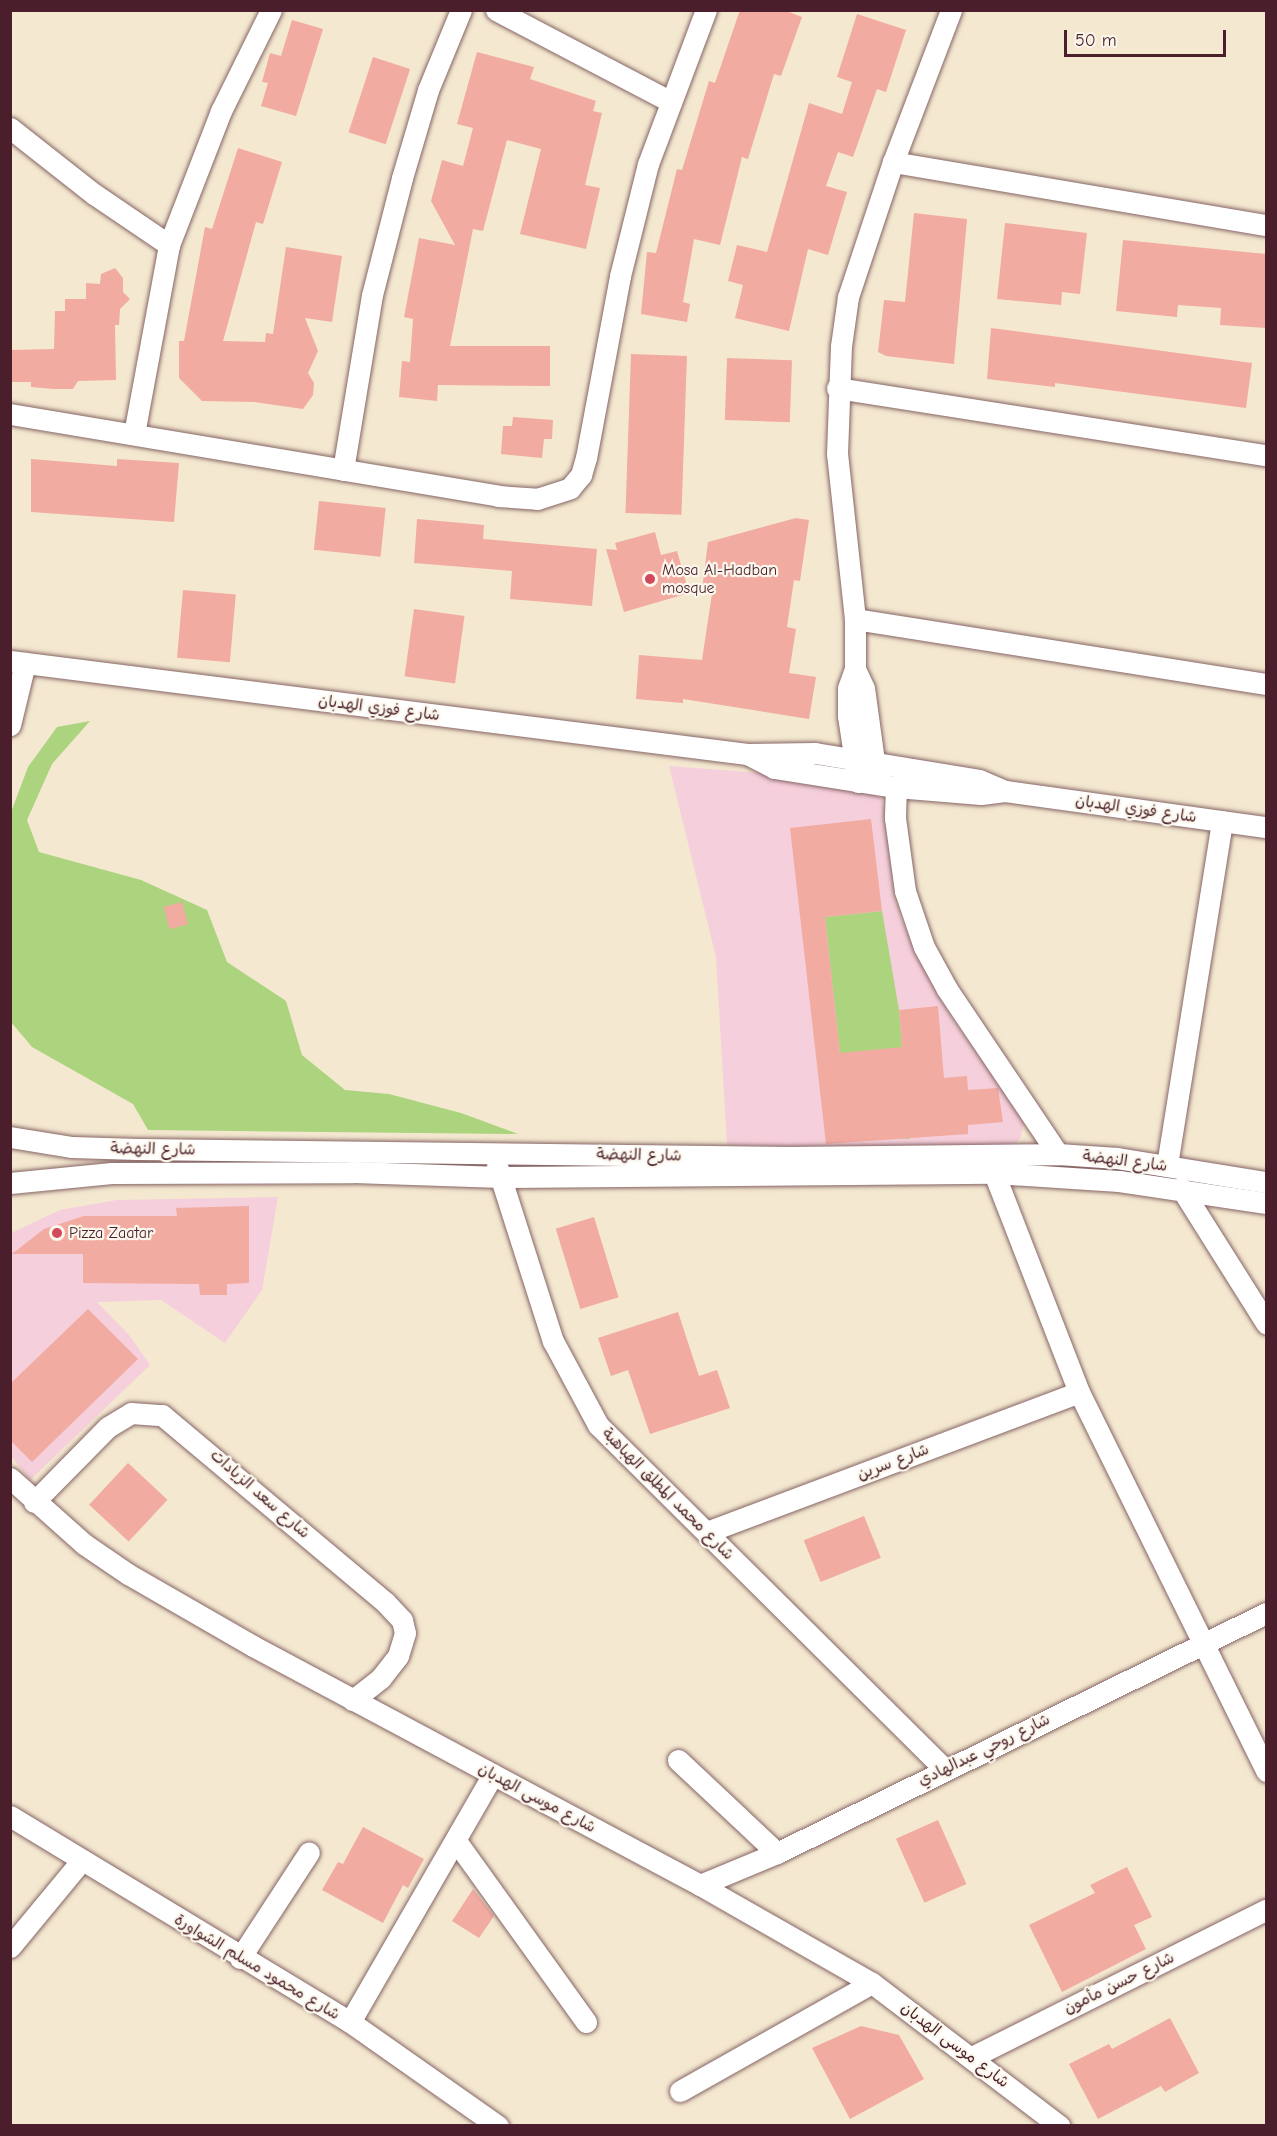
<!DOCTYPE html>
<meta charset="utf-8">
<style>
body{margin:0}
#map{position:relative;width:1277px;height:2136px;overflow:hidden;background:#f4e8d0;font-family:"Comic Neue","Playpen Sans Arabic",sans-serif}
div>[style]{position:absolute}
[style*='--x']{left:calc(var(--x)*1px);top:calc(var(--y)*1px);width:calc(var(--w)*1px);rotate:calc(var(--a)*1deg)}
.built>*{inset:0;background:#f5cfdb}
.green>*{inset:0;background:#acd37e}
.building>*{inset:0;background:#f2aba0;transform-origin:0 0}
.roads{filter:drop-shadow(0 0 2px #866565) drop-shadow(0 0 2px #866565)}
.minor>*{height:21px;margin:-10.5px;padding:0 10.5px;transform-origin:10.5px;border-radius:10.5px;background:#fff}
.dots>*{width:16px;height:16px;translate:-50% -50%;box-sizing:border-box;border:3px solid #fbf7ec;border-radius:50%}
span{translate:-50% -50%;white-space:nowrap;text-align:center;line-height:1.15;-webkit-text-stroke:4.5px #fbf7ec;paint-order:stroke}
.poi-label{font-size:16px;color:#4a1f2b}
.left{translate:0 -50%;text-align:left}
.street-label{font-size:16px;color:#4a1f2b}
.frame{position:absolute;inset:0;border:12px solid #4a1f2b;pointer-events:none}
.scale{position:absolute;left:1064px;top:30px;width:162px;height:27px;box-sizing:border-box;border:3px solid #4a1f2b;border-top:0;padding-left:8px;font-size:18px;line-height:21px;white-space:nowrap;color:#4a1f2b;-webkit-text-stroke:4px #fbf7ec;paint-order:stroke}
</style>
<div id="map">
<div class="built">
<i style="clip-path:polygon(669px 766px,774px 774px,867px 790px,881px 798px,887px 817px,895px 898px,902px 921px,952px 1019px,1025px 1119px,1020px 1139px,1007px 1150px,727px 1145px,716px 957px)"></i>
<i style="clip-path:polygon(278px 1197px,262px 1290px,225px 1343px,161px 1300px,97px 1302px,129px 1335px,150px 1365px,30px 1480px,11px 1456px,11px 1233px,60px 1210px,117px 1200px)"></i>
</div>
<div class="green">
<i style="clip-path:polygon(90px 721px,52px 764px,27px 820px,39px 852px,141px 880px,207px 910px,227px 962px,286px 1001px,302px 1055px,345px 1090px,389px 1094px,461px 1113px,518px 1134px,148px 1130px,133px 1104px,32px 1047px,11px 1022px,10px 815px,28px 767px,57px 727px)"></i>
<i style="clip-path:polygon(882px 911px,899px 1010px,910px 1139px,895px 1138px,840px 1053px,825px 917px)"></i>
</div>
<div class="building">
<i style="clip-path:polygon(740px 10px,784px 10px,802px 17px,781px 76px,774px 74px,748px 159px,742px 157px,720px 245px,694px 239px,683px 302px,690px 304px,687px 322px,641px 314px,647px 252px,656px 253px,677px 169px,682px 170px,709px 81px,715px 83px)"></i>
<i style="clip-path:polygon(857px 14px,906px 30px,886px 92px,877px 89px,853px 157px,838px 152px,826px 186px,847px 192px,828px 255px,808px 249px,789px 331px,735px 318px,743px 285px,728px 281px,737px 245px,767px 252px,809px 103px,842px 114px,852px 82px,837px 77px)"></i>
<i style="clip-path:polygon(292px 20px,323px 29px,296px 116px,261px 106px,268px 83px,262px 82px,270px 53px,281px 56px)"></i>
<i style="clip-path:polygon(477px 52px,534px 67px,530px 79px,596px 101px,593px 111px,602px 113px,585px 185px,600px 188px,586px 249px,520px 234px,541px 149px,507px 140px,483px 231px,473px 229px,450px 346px,550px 346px,550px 386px,438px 385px,437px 401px,399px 397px,402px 361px,410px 362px,413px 319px,404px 317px,419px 238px,455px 245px,431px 201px,442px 160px,463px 166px,473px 128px,457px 124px)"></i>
<i style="left:373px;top:57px;width:39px;height:79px;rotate:18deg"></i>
<i style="clip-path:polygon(238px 148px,282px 162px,263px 224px,256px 222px,223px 341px,265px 342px,266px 333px,273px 334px,286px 247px,342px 256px,332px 322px,305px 318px,318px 351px,308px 373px,314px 383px,313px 395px,303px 409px,254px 402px,202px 401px,179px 378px,179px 341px,184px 341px,205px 227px,212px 229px)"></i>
<i style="clip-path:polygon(914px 213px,967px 219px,954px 364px,886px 356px,878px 352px,884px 300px,905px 302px)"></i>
<i style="clip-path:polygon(1005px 223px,1087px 233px,1080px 294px,1062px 292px,1061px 305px,997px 299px)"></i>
<i style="clip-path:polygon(1123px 240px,1266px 254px,1266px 328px,1220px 325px,1221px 308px,1178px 305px,1177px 317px,1116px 311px)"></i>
<i style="clip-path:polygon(115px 268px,123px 278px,123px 292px,130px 299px,120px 309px,119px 325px,115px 325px,116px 380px,78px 381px,73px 389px,54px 389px,31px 387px,31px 382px,10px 382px,10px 350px,54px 349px,55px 311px,65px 311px,65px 299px,86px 299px,86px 283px,100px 284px,101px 274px)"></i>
<i style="clip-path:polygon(991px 328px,1252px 363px,1246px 408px,1055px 383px,1055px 387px,987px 379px)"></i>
<i style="left:631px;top:354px;width:56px;height:159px;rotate:2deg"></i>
<i style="left:727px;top:358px;width:65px;height:62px;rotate:2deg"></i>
<i style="clip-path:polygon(513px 417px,553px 420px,552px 439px,544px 439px,542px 458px,501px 454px,503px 426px,512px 426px)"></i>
<i style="clip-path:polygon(31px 459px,117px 466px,117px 459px,179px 463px,174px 522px,31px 512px)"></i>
<i style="left:319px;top:501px;width:67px;height:49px;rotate:6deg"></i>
<i style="clip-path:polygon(796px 518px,809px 520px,800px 581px,794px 580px,787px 627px,796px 629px,789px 673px,816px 677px,809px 719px,683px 699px,683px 703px,636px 699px,639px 655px,702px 660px,713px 587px,702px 590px,708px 542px)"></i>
<i style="clip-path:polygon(417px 519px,484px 525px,483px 539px,597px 549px,592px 606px,510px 599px,512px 571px,414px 563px)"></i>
<i style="clip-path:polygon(655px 532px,661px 555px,677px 551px,689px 593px,624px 612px,606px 549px,617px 550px,615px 543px)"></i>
<i style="left:183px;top:590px;width:53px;height:68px;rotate:5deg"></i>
<i style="left:414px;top:609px;width:51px;height:68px;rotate:8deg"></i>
<i style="clip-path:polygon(871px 819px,882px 911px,825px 917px,840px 1053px,902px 1047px,899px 1010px,938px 1006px,944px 1078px,967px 1076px,968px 1090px,998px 1088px,1003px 1122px,968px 1125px,968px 1134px,826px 1144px,790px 828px)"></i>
<i style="left:182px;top:902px;width:23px;height:19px;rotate:75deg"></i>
<i style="clip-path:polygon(249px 1206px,249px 1283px,227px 1284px,227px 1295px,200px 1295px,199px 1284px,83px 1283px,83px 1254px,12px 1254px,44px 1229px,84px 1216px,177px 1216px,176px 1208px)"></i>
<i style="left:594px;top:1217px;width:84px;height:40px;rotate:73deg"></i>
<i style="clip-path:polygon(88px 1309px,138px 1359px,32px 1462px,10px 1440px,10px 1384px)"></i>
<i style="clip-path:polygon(678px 1312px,699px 1376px,717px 1370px,730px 1408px,650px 1434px,628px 1370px,611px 1376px,598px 1338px)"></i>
<i style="left:128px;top:1463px;width:54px;height:57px;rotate:43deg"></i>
<i style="left:864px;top:1516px;width:45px;height:65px;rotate:68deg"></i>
<i style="left:938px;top:1820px;width:70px;height:46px;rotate:66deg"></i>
<i style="clip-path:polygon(363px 1827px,424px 1859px,408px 1888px,403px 1885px,383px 1923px,322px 1890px,338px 1862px,343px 1864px)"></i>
<i style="clip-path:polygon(1127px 1867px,1152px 1917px,1134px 1925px,1146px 1949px,1062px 1992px,1029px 1925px,1095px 1893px,1090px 1885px)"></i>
<i style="clip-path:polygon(473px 1889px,494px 1916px,479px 1938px,452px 1921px)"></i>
<i style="clip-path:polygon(1170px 2018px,1199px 2073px,1165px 2092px,1161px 2086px,1098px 2119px,1069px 2064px,1109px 2044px,1112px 2049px)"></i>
<i style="clip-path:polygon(861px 2026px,899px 2035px,924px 2079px,850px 2119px,812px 2048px)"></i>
</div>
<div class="roads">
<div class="minor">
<i style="--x:496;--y:10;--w:195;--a:27.7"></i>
<i style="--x:10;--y:128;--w:107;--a:38.2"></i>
<i style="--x:94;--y:194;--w:91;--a:34.2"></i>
<i style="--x:893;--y:162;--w:378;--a:9.6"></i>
<i style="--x:837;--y:388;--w:434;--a:8.9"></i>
<i style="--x:10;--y:414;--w:495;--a:9.5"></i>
<i style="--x:498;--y:496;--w:39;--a:4"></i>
<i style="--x:537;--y:499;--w:35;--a:-18"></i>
<i style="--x:570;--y:488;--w:17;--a:-50"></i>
<i style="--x:581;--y:475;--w:18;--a:-74"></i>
<i style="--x:586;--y:458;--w:185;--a:-79.4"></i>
<i style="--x:620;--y:276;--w:115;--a:-76"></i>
<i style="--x:648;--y:164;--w:165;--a:-69.4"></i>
<i style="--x:134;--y:434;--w:192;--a:-79.5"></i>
<i style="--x:169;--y:245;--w:144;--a:-68.8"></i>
<i style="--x:221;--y:111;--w:113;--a:-63.7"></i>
<i style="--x:343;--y:470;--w:177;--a:-80.6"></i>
<i style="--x:372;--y:295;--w:121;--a:-75.6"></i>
<i style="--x:402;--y:178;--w:92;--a:-73.5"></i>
<i style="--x:428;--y:90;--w:87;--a:-67.6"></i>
<i style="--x:855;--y:619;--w:416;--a:9"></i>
<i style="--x:10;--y:661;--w:743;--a:7.19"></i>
<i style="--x:747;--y:754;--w:68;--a:-0.8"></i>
<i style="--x:815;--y:753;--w:166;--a:9.3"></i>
<i style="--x:979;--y:780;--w:28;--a:23"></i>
<i style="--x:855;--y:669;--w:21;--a:65"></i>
<i style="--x:864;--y:688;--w:89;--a:82.2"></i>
<i style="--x:10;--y:725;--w:64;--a:-76.4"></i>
<i style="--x:747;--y:754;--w:30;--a:27"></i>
<i style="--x:774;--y:768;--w:123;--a:8.9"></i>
<i style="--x:896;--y:787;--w:85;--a:4.7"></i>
<i style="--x:981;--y:794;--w:24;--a:-7"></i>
<i style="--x:1005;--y:791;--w:263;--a:7.9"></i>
<i style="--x:858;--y:782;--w:67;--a:-98.6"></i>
<i style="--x:848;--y:716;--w:28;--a:-90"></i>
<i style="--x:848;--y:688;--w:20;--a:-70"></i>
<i style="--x:855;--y:669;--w:50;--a:-90"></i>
<i style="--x:855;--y:619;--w:166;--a:-96.2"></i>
<i style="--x:837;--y:454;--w:108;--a:-87.9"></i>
<i style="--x:841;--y:346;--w:49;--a:-81.9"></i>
<i style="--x:848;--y:297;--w:142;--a:-71.6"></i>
<i style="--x:893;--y:162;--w:163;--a:-69.1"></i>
<i style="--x:896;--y:787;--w:31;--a:92"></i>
<i style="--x:895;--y:818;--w:74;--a:82.2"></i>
<i style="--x:905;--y:891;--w:59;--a:71.3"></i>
<i style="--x:924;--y:947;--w:48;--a:61.3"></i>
<i style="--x:947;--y:989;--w:199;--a:56.1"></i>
<i style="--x:10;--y:1137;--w:63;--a:9.2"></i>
<i style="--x:72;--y:1147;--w:65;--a:1.8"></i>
<i style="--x:137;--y:1149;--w:652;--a:0.7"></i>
<i style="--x:789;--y:1157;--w:269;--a:-0.6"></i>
<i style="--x:1058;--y:1154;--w:59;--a:3.9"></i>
<i style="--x:1117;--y:1158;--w:151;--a:9.2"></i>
<i style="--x:1167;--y:1165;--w:348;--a:-80.9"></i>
<i style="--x:497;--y:1166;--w:184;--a:72.3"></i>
<i style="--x:553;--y:1341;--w:95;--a:61.8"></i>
<i style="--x:598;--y:1425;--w:488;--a:44.8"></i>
<i style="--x:994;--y:1173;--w:235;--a:68.8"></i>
<i style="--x:1079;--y:1392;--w:423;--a:63.7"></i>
<i style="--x:10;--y:1183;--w:102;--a:-5.6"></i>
<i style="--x:112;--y:1173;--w:241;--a:-0.2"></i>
<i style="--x:353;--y:1172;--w:148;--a:1.9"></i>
<i style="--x:501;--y:1177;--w:493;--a:-0.5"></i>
<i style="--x:994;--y:1173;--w:125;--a:3.7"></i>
<i style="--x:1119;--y:1181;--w:149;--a:8.5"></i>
<i style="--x:1181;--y:1188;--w:160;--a:57.8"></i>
<i style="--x:10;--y:1478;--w:99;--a:41.7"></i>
<i style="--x:84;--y:1544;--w:53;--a:34.3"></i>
<i style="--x:128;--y:1574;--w:144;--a:29.9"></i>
<i style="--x:253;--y:1646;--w:507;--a:28.13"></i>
<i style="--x:700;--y:1885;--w:198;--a:29.7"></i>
<i style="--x:872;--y:1983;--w:236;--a:37.3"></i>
<i style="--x:34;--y:1502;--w:105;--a:-45.4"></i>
<i style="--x:108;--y:1427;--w:27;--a:-31"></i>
<i style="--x:131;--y:1413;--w:31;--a:4"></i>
<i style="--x:162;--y:1415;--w:291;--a:40"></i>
<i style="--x:385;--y:1602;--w:25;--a:47"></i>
<i style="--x:402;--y:1620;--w:13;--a:77"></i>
<i style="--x:405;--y:1633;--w:24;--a:107"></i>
<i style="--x:398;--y:1656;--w:28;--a:128"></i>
<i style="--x:381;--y:1678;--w:36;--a:142"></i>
<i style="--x:707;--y:1532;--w:397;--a:-20.6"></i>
<i style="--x:678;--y:1760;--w:136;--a:43.2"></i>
<i style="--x:10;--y:1816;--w:398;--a:31.2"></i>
<i style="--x:350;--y:2022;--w:181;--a:35.1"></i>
<i style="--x:456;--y:1841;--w:223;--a:54.3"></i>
<i style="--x:700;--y:1885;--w:83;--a:-22.6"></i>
<i style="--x:777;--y:1853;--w:545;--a:-26.14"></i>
<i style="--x:10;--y:1947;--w:113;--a:-50.4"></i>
<i style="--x:240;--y:1958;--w:126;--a:-56.9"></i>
<i style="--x:350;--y:2022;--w:286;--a:-60"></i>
<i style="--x:972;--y:2057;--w:329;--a:-26.6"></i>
<i style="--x:680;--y:2091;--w:220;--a:-29.4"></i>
</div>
</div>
<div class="dots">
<i style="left:650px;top:579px;background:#d1495b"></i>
<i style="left:57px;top:1233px;background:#d1495b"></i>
</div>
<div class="poi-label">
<span class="left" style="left:662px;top:579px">Mosa Al-Hadban<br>mosque</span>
<span class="left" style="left:69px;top:1233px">Pizza Zaatar</span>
</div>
<div class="street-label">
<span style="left:379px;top:708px;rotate:7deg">شارع فوزي الهدبان</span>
<span style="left:1136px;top:809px;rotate:8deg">شارع فوزي الهدبان</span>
<span style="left:153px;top:1149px;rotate:1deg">شارع النهضة</span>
<span style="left:639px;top:1155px;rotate:1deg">شارع النهضة</span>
<span style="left:1125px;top:1161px;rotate:7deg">شارع النهضة</span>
<span style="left:893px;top:1462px;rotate:-21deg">شارع سرين</span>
<span style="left:260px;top:1494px;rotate:41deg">شارع سعد الزيادات</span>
<span style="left:668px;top:1494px;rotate:45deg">شارع محمد المطلق الهباهبة</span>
<span style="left:984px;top:1750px;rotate:-26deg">شارع روحي عبدالهادي</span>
<span style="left:537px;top:1798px;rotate:28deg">شارع موسى الهدبان</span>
<span style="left:257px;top:1967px;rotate:31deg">شارع محمود مسلم الشواورة</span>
<span style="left:1119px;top:1983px;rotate:-26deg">شارع حسن مأمون</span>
<span style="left:955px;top:2045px;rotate:37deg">شارع موسى الهدبان</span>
</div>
<div class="frame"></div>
<div class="scale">50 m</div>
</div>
